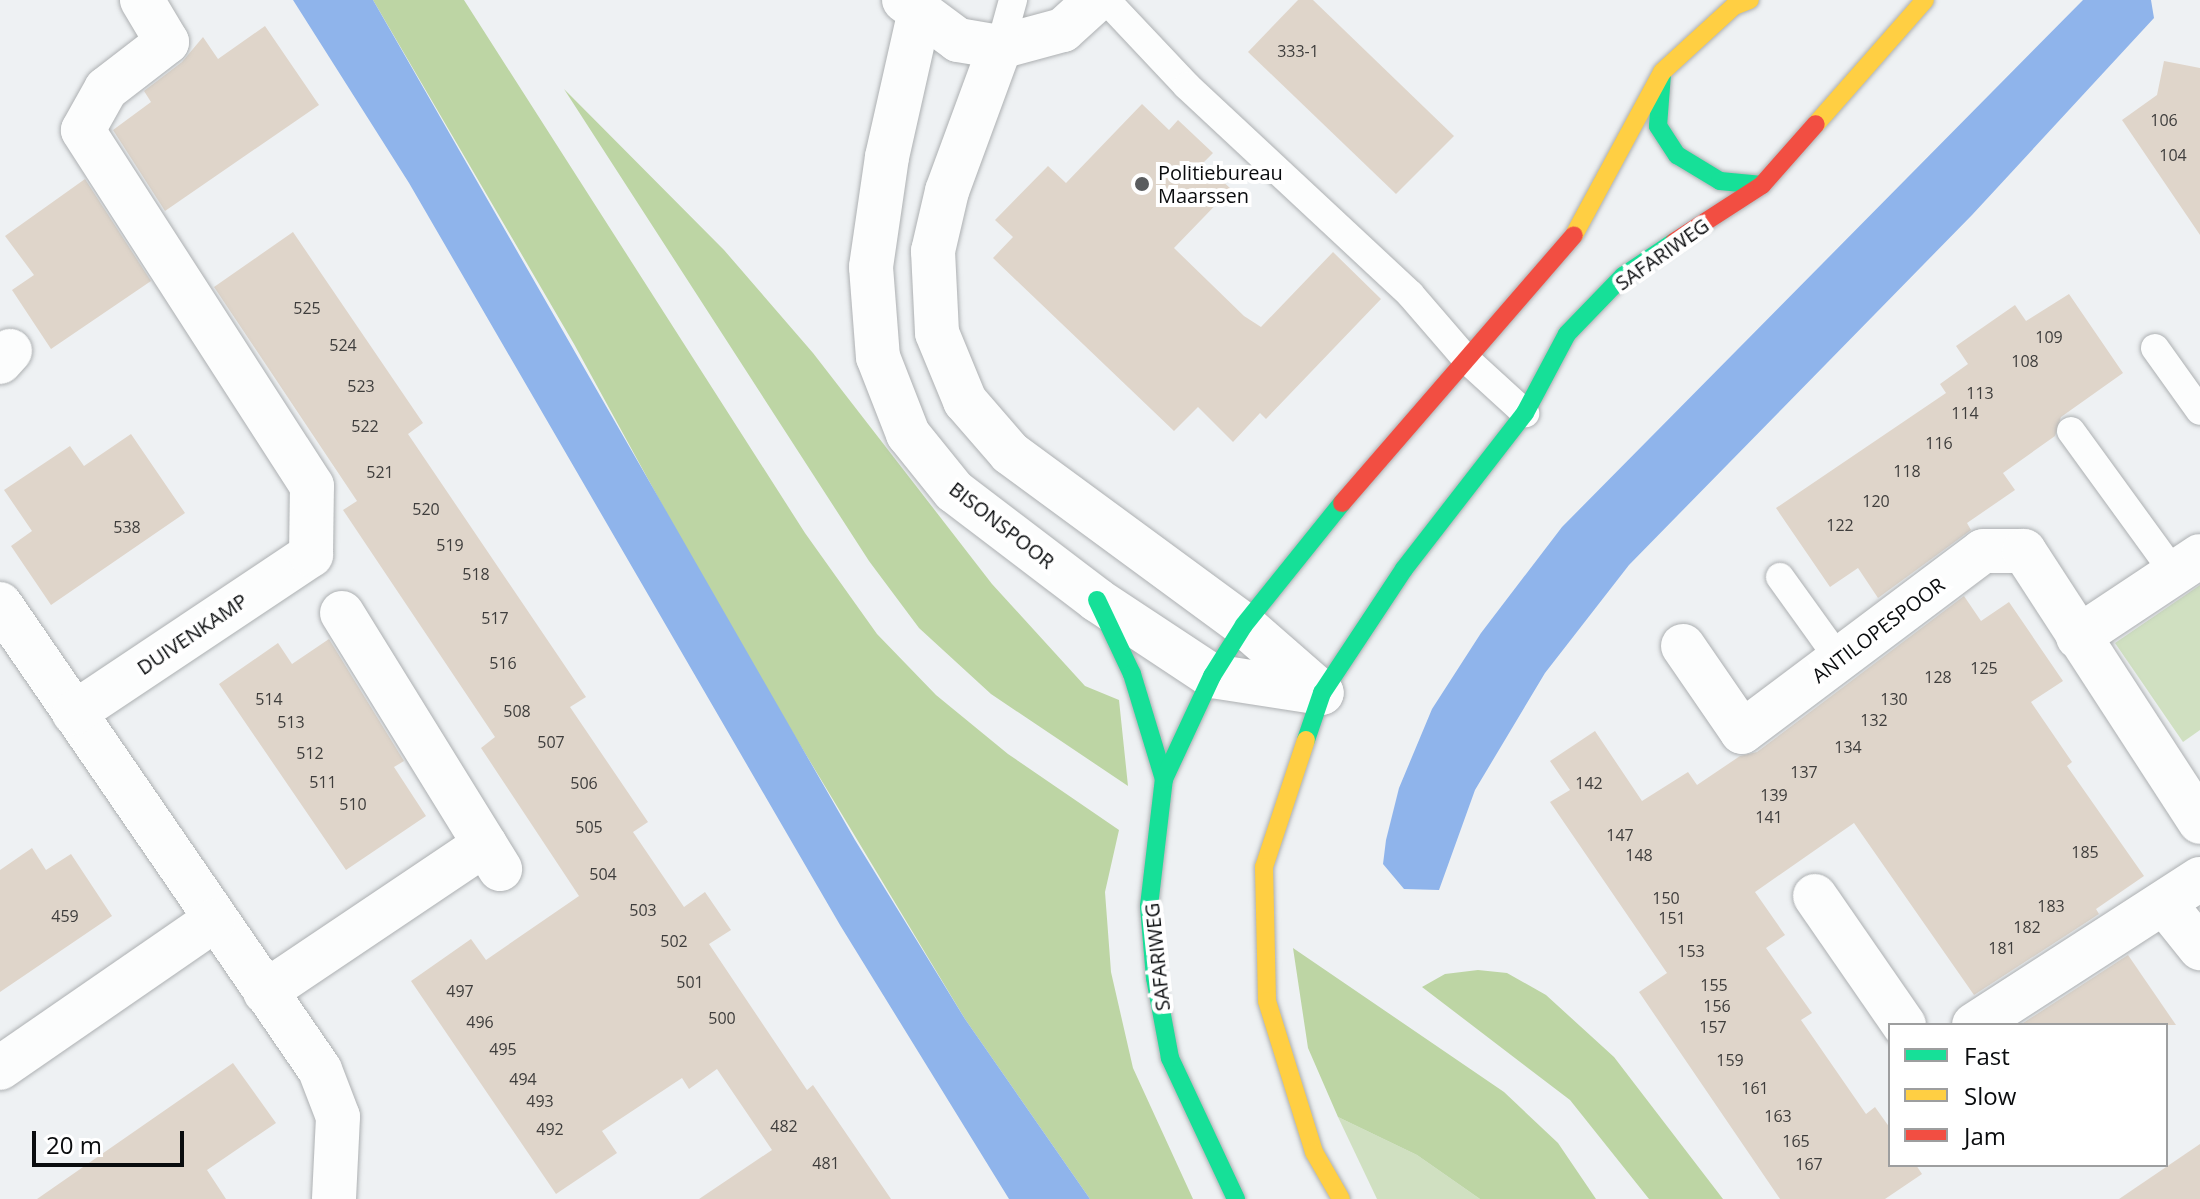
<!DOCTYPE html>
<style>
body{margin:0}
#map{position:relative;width:2200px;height:1199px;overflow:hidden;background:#eef1f3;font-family:"Open Sans",sans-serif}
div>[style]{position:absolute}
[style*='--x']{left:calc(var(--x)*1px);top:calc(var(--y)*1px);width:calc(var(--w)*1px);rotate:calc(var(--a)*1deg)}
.green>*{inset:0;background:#d0e0c1}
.forest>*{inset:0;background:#bdd5a4}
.water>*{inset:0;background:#8fb4eb}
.building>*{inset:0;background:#dfd5ca}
.roads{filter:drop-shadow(0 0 2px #adb0b2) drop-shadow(0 0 2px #adb0b2)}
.lane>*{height:28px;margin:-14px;padding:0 14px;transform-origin:14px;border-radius:14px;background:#fcfdfd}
.street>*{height:44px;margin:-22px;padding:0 22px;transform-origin:22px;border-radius:22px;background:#fcfdfd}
.fast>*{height:18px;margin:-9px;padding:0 9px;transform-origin:9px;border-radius:9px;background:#16e098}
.slow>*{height:18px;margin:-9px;padding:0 9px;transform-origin:9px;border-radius:9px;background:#ffcf43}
.jam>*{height:18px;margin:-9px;padding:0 9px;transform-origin:9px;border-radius:9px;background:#f24e42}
.dots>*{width:22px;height:22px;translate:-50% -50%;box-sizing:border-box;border:4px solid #fff;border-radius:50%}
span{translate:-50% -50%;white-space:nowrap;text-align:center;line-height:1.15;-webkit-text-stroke:8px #fff;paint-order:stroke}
.number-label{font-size:16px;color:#3f3e3d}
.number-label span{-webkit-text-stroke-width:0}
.poi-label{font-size:20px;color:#0a0c0e}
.left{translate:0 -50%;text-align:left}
.street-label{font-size:20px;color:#0a0c0e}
.legend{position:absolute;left:1888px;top:1023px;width:280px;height:144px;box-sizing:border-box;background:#fff;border:2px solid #9d9e9f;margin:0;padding:10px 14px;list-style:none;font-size:24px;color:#0a0c0e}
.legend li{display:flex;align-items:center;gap:16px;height:40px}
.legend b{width:40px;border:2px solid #9d9e9f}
.scale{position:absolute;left:32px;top:1131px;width:152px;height:36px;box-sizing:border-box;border:4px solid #0a0c0e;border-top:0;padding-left:10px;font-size:24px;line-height:28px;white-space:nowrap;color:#0a0c0e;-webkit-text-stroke:6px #fff;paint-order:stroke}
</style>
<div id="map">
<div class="green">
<i style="clip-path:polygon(2200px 585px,2200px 730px,2183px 742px,2115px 643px)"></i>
<i style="clip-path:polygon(1338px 1117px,1417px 1155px,1480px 1199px,1377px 1199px)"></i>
</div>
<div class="forest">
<i style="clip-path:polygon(373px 0,464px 0,805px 533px,877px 634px,936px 695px,1008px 754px,1119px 830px,1105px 892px,1111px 972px,1133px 1068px,1193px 1199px,1090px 1199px,965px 1019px,728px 625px,574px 344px)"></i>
<i style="clip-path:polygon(564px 89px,724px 250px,813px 353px,992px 584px,1085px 686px,1119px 700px,1128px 786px,991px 694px,919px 628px,869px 561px)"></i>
<i style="clip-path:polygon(1293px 948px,1504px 1092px,1558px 1143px,1596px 1199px,1480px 1199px,1417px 1155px,1338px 1117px,1308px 1048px)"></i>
<i style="clip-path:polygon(1478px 970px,1507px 973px,1546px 995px,1614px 1057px,1723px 1199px,1649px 1199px,1570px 1100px,1422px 987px,1445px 974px)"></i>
</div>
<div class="water">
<i style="clip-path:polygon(293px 0,373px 0,855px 840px,965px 1019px,1090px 1199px,1009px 1199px,840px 925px,409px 183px)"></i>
<i style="clip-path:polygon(2083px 0,2151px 0,2154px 18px,1972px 215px,1629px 565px,1545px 673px,1475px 790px,1439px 890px,1404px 889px,1383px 864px,1386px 840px,1399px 788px,1432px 709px,1481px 633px,1562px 527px)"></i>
</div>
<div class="building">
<i style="clip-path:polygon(1298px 0,1313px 0,1454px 136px,1396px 194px,1248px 52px)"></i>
<i style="clip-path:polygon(265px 26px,319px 105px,165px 211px,113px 130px,151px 102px,144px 91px,182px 62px,203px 37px,218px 59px)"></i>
<i style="clip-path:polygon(2164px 61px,2200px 68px,2200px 235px,2122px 120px,2157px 95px)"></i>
<i style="clip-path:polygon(1142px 104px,1169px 130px,1178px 120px,1213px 153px,1203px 163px,1231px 189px,1174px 248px,1244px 316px,1261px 327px,1333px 252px,1381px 299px,1266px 419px,1260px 413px,1233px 442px,1198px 407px,1174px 431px,993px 258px,1013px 237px,995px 220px,1048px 166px,1066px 183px)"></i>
<i style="clip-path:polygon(85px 179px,151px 281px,51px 349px,12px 290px,34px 275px,5px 236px)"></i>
<i style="clip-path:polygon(293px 232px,423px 423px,408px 434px,586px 697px,570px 707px,648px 822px,633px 832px,684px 907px,705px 892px,731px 930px,709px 944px,807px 1090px,813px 1085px,891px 1199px,699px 1199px,772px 1150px,717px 1069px,689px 1089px,682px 1078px,602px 1131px,617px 1153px,556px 1194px,411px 981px,471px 939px,486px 960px,579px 896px,481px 748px,495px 737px,343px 510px,357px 501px,214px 287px)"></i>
<i style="clip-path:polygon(2069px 294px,2123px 373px,2061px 417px,2055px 436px,2003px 473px,2015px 490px,1967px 523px,1971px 530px,1878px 598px,1858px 568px,1830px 587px,1776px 508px,1946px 393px,1940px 384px,1968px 364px,1956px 346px,2015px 305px,2026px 321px)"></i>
<i style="clip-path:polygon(131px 434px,185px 513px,51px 605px,11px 546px,32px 531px,4px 490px,70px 446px,84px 466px)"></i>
<i style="clip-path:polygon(1964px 596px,1981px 621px,2009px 602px,2063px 681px,2031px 702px,2072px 762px,2067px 766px,2144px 876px,2096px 909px,2099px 914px,1974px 995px,1854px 823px,1755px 892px,1785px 935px,1766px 948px,1812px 1013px,1801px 1020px,1866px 1114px,1875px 1107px,1890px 1128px,1890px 1165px,1916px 1165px,1922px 1174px,1885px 1199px,1780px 1199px,1639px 992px,1667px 973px,1550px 802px,1570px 790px,1550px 761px,1595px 731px,1642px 801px,1688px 772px,1697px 785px,1740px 756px,1757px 752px)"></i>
<i style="clip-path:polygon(329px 639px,404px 761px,394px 767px,426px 816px,346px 870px,219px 684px,278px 643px,292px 664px)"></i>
<i style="clip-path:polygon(32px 848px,46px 870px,71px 854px,112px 916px,0 992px,0 870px)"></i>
<i style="clip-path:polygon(2128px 955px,2176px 1025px,2020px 1025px)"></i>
<i style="clip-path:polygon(233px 1063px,276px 1123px,207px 1170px,226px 1199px,37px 1199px)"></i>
<i style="clip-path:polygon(2200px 1144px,2200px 1199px,2119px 1199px)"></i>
</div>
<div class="roads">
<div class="lane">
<i style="--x:1106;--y:0;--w:118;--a:46.7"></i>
<i style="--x:1187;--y:86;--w:305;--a:43"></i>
<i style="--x:1410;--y:294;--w:87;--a:49.2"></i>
<i style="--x:1467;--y:360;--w:79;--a:42.4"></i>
<i style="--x:1000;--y:47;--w:49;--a:-74.5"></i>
<i style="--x:2155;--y:348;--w:77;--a:54.5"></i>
<i style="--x:2071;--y:431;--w:177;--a:54"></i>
<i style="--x:1780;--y:577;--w:101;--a:54.3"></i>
</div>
<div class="street">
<i style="--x:904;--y:0;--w:67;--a:36.5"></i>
<i style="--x:958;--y:40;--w:43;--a:9.5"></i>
<i style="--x:1000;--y:47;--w:65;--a:-15.1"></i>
<i style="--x:1063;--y:30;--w:45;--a:-42.3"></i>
<i style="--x:919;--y:15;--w:146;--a:102.7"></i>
<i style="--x:887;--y:157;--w:111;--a:98.3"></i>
<i style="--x:871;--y:267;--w:90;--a:85.6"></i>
<i style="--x:878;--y:357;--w:83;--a:68.7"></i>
<i style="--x:908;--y:434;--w:73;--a:51.1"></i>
<i style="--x:954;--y:491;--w:180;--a:37.3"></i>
<i style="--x:1097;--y:600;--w:138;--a:33.5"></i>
<i style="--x:1212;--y:676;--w:111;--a:8.8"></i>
<i style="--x:1000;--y:47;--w:153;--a:110.2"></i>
<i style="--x:947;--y:191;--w:62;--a:103.1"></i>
<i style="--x:933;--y:251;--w:82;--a:87.2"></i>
<i style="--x:937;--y:333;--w:74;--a:67.6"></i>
<i style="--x:965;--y:401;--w:69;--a:49.1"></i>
<i style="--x:1010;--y:453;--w:290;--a:36.3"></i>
<i style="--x:1244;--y:625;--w:103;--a:41.1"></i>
<i style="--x:0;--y:362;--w:15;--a:-48"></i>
<i style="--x:0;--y:604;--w:565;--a:55.52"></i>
<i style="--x:320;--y:1070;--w:50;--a:69"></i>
<i style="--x:338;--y:1117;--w:82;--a:92.8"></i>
<i style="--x:342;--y:613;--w:301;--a:58.3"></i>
<i style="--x:2078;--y:637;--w:146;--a:-33.6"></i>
<i style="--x:1683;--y:646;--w:104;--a:55.5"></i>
<i style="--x:1742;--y:732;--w:301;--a:-36.9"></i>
<i style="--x:1983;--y:551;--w:41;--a:0"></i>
<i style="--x:2024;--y:551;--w:323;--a:57"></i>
<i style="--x:74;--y:713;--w:285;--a:-33.7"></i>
<i style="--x:311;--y:555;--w:69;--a:-89.2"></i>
<i style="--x:312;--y:486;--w:423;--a:-122.8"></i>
<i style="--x:83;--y:130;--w:47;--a:-60.7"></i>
<i style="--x:106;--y:89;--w:77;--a:-37.6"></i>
<i style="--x:167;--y:42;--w:49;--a:-120.8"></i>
<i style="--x:1815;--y:896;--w:157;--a:55.4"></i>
<i style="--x:2164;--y:903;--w:58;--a:51.3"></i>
<i style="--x:265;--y:992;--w:265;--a:-33.9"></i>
<i style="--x:1974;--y:1025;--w:269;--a:-32.9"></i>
<i style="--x:0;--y:1068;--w:259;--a:-34.6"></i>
</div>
<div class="fast">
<i style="--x:1662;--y:74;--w:52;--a:94.4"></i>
<i style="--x:1658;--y:126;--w:35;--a:57"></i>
<i style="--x:1677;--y:155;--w:50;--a:31.2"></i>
<i style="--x:1720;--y:181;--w:42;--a:5.4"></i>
<i style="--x:1097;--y:600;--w:82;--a:64.7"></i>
<i style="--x:1132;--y:674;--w:110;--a:73.1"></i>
<i style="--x:1306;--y:740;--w:50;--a:-71.2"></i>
<i style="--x:1322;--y:693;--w:149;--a:-56.5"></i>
<i style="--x:1404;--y:569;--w:197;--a:-52.2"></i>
<i style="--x:1525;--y:413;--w:89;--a:-62"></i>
<i style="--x:1567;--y:334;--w:81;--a:-46"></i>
<i style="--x:1623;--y:276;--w:61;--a:-33.7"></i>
<i style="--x:1236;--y:1199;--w:156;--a:-115.1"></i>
<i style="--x:1170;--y:1058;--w:81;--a:-100.6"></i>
<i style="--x:1155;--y:978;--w:72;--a:-94.8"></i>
<i style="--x:1149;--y:906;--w:128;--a:-83.3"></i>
<i style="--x:1164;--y:779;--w:114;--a:-65"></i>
<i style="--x:1212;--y:676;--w:60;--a:-57.9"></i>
<i style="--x:1244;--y:625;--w:156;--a:-51.2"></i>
</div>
<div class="slow">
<i style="--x:1816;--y:124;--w:165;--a:-48.7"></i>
<i style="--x:1574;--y:235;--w:185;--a:-61.6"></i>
<i style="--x:1662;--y:72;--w:98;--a:-42.5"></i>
<i style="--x:1734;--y:6;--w:17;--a:-21"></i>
<i style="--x:1306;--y:740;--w:134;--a:108.3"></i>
<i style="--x:1264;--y:867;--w:134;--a:88.7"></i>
<i style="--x:1267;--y:1001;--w:158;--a:72.7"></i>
<i style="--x:1314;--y:1152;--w:54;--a:60.1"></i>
</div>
<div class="jam">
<i style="--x:1674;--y:242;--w:105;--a:-32.9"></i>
<i style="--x:1762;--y:185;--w:81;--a:-48.5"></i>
<i style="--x:1342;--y:503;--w:354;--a:-49.1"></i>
</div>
</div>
<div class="dots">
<i style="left:1142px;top:184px;background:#5a5c5e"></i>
</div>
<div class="number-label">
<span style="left:1298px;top:51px">333-1</span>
<span style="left:2164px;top:120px">106</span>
<span style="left:2173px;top:155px">104</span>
<span style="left:307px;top:308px">525</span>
<span style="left:2049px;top:337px">109</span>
<span style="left:343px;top:345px">524</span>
<span style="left:2025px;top:361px">108</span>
<span style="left:361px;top:386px">523</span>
<span style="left:1980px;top:393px">113</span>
<span style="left:1965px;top:413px">114</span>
<span style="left:365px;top:426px">522</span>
<span style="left:1939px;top:443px">116</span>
<span style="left:1907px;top:471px">118</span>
<span style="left:380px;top:472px">521</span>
<span style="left:1876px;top:501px">120</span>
<span style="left:426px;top:509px">520</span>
<span style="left:1840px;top:525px">122</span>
<span style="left:127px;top:527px">538</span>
<span style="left:450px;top:545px">519</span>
<span style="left:476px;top:574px">518</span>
<span style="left:495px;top:618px">517</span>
<span style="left:503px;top:663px">516</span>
<span style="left:1984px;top:668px">125</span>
<span style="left:1938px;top:677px">128</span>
<span style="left:269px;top:699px">514</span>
<span style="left:1894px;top:699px">130</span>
<span style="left:517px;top:711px">508</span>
<span style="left:1874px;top:720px">132</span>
<span style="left:291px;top:722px">513</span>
<span style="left:551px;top:742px">507</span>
<span style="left:1848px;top:747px">134</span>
<span style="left:310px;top:753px">512</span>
<span style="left:1804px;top:772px">137</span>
<span style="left:323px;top:782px">511</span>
<span style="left:584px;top:783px">506</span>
<span style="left:1589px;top:783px">142</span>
<span style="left:1774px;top:795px">139</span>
<span style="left:353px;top:804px">510</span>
<span style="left:1769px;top:817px">141</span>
<span style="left:589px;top:827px">505</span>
<span style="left:1620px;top:835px">147</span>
<span style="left:2085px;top:852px">185</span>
<span style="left:1639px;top:855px">148</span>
<span style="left:603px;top:874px">504</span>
<span style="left:1666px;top:898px">150</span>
<span style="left:2051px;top:906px">183</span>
<span style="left:643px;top:910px">503</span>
<span style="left:65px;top:916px">459</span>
<span style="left:1672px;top:918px">151</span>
<span style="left:2027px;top:927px">182</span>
<span style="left:674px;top:941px">502</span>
<span style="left:2002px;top:948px">181</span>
<span style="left:1691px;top:951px">153</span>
<span style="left:690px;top:982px">501</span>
<span style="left:1714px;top:985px">155</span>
<span style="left:460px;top:991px">497</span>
<span style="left:1717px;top:1006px">156</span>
<span style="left:722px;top:1018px">500</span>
<span style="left:480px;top:1022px">496</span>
<span style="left:1713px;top:1027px">157</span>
<span style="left:503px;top:1049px">495</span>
<span style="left:1730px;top:1060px">159</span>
<span style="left:523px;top:1079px">494</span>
<span style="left:1755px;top:1088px">161</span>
<span style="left:540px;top:1101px">493</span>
<span style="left:1778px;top:1116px">163</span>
<span style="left:784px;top:1126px">482</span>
<span style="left:550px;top:1129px">492</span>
<span style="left:1796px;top:1141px">165</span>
<span style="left:826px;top:1163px">481</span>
<span style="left:1809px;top:1164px">167</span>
</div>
<div class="poi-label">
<span class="left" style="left:1158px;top:184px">Politiebureau<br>Maarssen</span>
</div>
<div class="street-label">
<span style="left:1662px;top:254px;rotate:-35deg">SAFARIWEG</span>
<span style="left:1002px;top:525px;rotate:38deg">BISONSPOOR</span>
<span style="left:1878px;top:630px;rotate:-37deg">ANTILOPESPOOR</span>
<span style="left:192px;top:634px;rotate:-34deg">DUIVENKAMP</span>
<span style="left:1157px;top:957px;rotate:-96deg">SAFARIWEG</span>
</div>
<ul class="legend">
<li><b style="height:10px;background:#16e098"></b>Fast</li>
<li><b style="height:10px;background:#ffcf43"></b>Slow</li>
<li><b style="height:10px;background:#f24e42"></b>Jam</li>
</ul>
<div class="scale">20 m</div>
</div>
